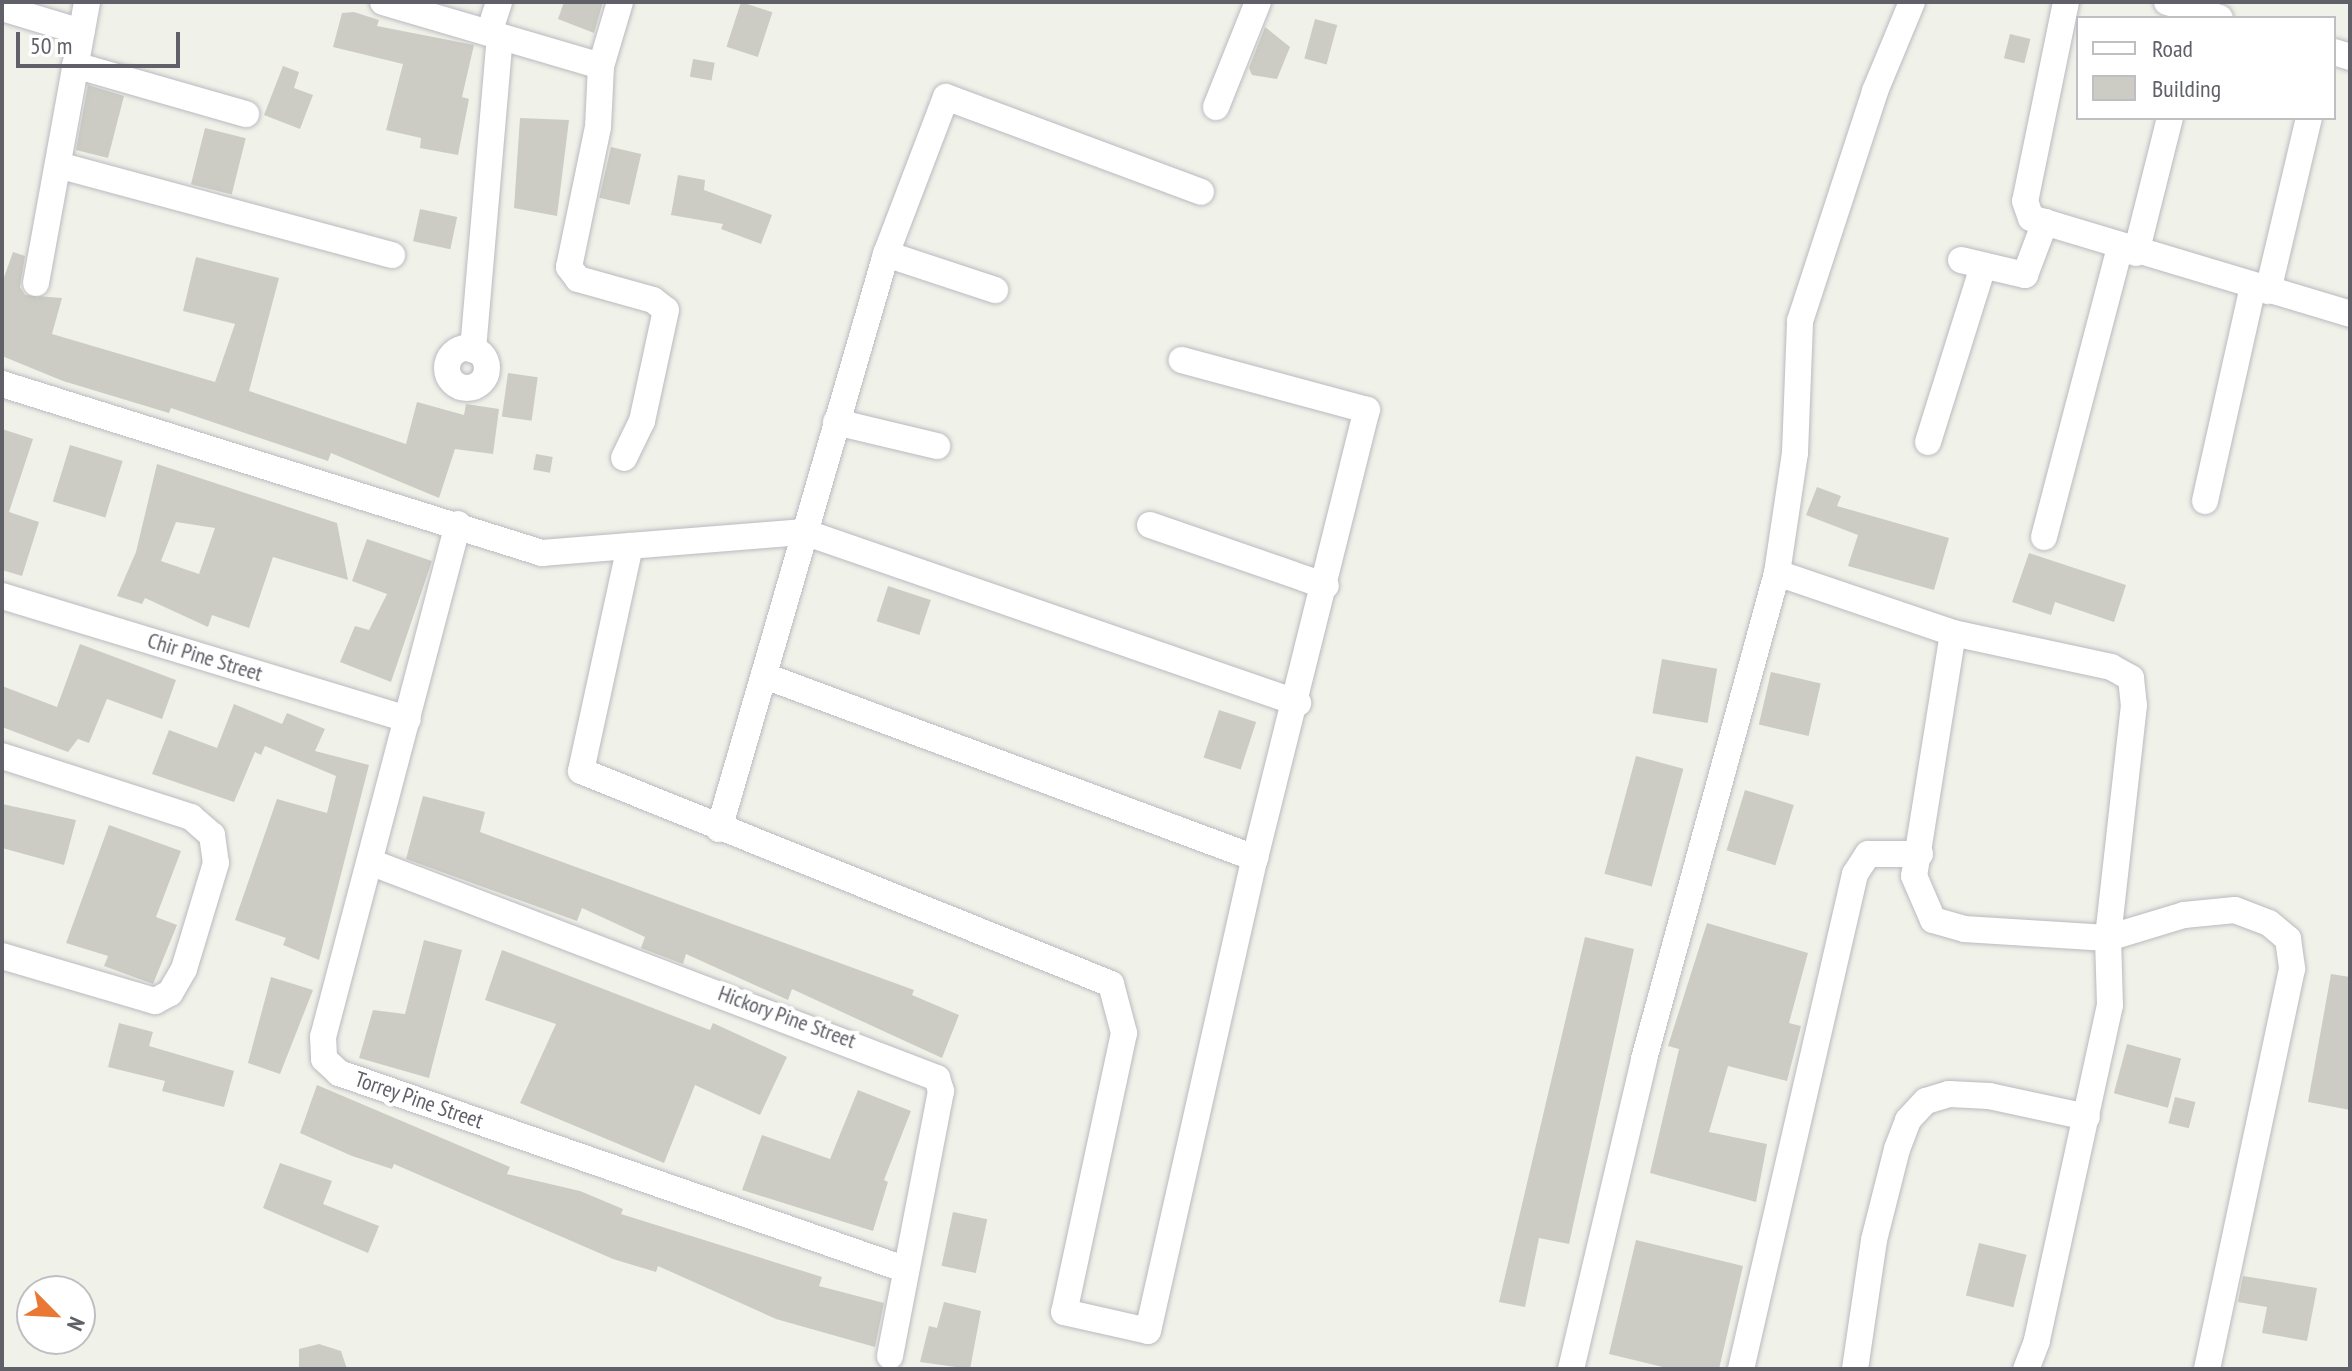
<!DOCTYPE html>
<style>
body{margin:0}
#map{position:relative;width:2352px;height:1371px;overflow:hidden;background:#f0f1e8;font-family:"PT Sans Narrow",sans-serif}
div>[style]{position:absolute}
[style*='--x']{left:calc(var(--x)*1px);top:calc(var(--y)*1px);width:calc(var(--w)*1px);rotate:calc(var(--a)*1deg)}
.building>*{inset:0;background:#ccccc4;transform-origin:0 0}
.roads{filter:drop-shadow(0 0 2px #babac1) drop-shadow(0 0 2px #babac1)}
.street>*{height:26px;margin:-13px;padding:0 13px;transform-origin:13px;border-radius:13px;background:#fff}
.street>.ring{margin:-13px;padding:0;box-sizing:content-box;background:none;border:26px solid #fff;border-radius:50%}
span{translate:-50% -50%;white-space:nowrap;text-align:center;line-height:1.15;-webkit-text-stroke:8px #fff;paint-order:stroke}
.street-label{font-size:22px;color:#5f6068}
.frame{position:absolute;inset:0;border:4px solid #5f6068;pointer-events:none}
.legend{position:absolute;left:2076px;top:16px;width:260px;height:104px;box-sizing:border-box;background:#fff;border:2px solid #bfbfc3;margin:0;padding:10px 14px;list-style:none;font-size:24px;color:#5f6068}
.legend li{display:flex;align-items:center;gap:16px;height:40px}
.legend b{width:40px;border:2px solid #bfbfc3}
.north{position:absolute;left:16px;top:1275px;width:80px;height:80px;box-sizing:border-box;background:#fff;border:2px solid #bfbfc3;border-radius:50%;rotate:114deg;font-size:22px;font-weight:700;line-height:32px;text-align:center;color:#5f6068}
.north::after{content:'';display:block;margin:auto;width:28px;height:36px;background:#ea7835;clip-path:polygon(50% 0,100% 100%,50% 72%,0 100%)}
.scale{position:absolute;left:16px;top:32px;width:164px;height:36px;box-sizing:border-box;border:4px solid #5f6068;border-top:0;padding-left:10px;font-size:24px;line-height:28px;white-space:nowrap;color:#5f6068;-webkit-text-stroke:6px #fff;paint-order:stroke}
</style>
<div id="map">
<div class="building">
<i style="clip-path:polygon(564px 2px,603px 2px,594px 33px,558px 19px)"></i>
<i style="left:741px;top:2px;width:33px;height:47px;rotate:18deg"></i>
<i style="clip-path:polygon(354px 12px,379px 20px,377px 26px,474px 45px,462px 97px,469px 99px,458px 155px,420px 148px,421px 138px,386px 130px,403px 64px,333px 47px,342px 13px)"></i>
<i style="left:1315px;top:19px;width:23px;height:41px;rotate:15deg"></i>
<i style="clip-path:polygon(1265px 27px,1290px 47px,1277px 79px,1252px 75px,1249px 68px)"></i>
<i style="left:2010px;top:34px;width:21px;height:25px;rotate:14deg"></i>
<i style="left:693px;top:59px;width:22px;height:18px;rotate:10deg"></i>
<i style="clip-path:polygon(283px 66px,299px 72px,294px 88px,313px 95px,300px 129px,264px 115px)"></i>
<i style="clip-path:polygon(88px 85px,124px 96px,108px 158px,76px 150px)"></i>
<i style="clip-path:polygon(520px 118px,569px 120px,557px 216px,514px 208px)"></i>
<i style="left:205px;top:128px;width:42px;height:58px;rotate:14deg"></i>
<i style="left:611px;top:147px;width:31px;height:52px;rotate:13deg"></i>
<i style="clip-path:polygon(678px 175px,705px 180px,704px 190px,772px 215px,761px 244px,721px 229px,723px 224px,671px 215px)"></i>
<i style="left:420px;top:209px;width:38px;height:33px;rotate:12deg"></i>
<i style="clip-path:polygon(13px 252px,25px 256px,20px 287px,25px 295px,62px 298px,52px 334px,215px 382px,235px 324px,183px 311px,196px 257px,279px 278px,249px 391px,406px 444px,417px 402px,464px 415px,466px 404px,499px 409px,493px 454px,455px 449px,439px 498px,331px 453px,328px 461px,171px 408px,169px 413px,63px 381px,2px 356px,2px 283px)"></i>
<i style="left:508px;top:373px;width:30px;height:44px;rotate:8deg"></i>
<i style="clip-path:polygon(2px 429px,33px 439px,9px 512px,39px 522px,22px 576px,2px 570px)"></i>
<i style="left:70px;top:445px;width:55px;height:59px;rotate:17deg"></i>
<i style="left:536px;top:454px;width:17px;height:16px;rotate:10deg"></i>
<i style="clip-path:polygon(evenodd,157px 464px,337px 523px,348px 580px,273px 557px,249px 628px,212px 615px,208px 627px,145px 598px,142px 604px,117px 596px,136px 552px,157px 464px,176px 522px,215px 528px,199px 574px,161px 561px,176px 522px)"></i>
<i style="clip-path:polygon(1817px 487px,1841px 496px,1837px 506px,1949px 538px,1934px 590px,1848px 566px,1858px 535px,1806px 515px)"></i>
<i style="clip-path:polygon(367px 539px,432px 561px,391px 682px,340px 662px,355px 626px,369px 630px,387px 594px,352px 581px)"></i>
<i style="clip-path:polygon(2029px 553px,2126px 585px,2114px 622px,2055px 602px,2051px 615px,2012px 602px)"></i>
<i style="left:888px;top:586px;width:45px;height:37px;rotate:18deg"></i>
<i style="clip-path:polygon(80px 644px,176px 680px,162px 719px,107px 699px,89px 743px,78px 739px,68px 752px,2px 727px,2px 686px,57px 707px)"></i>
<i style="left:1662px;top:659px;width:56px;height:55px;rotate:10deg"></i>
<i style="left:1771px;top:672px;width:51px;height:54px;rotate:13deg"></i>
<i style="clip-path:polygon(234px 704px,282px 724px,287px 713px,325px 729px,315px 751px,369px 765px,319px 960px,283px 945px,286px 938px,235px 920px,277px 799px,327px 813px,336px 776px,265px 746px,261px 755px,255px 752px,234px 802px,152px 774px,169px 730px,217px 748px)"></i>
<i style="left:1219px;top:710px;width:39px;height:50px;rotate:18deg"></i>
<i style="left:1636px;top:756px;width:49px;height:122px;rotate:15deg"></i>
<i style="left:1745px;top:790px;width:51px;height:63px;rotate:17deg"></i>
<i style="clip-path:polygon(423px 796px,485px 812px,480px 832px,914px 990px,912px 995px,959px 1015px,942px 1058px,792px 989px,788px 1000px,686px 954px,683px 964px,641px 948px,645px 937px,582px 908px,577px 921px,406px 859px)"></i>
<i style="clip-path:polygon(2px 804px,76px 820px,64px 865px,2px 848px)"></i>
<i style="clip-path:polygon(109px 825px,181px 851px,156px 917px,177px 925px,153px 984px,104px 966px,108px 956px,66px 943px)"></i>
<i style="clip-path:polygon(1707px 923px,1808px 953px,1789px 1023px,1801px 1026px,1787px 1081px,1728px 1066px,1709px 1132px,1767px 1144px,1756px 1202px,1650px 1173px,1679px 1049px,1668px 1046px)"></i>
<i style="clip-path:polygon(1585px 937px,1634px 949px,1569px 1244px,1539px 1238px,1525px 1307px,1499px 1302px)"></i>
<i style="clip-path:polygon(424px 940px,462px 950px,429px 1078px,359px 1058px,373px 1010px,405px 1014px)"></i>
<i style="clip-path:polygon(502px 950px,710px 1030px,713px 1023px,787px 1057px,760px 1115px,695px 1085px,664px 1163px,520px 1103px,556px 1024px,485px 1000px)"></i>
<i style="clip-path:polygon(2331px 974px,2350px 977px,2350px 1110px,2308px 1102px)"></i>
<i style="clip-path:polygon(271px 977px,313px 990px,280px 1074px,248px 1063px)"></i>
<i style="clip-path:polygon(119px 1023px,153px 1032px,149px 1046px,234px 1071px,224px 1107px,162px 1091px,165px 1081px,108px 1067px)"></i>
<i style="left:2127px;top:1044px;width:56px;height:51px;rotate:15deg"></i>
<i style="clip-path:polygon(317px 1085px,510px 1167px,507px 1174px,580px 1191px,623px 1209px,621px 1214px,822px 1277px,819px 1286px,884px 1303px,875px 1347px,776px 1319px,658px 1266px,656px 1272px,613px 1259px,394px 1164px,392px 1169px,352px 1156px,300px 1133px)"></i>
<i style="clip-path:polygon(858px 1090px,911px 1111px,884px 1180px,888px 1182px,873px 1231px,742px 1190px,762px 1135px,830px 1159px)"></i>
<i style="left:2175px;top:1097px;width:21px;height:27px;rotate:14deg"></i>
<i style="clip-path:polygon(280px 1163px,332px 1181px,323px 1204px,379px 1226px,368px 1253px,263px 1208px)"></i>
<i style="left:953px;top:1212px;width:35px;height:55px;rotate:12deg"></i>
<i style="clip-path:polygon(1636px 1240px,1743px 1266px,1719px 1369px,1671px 1369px,1609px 1354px)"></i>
<i style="left:1979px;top:1243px;width:49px;height:54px;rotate:14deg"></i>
<i style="clip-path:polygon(2243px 1276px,2317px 1288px,2307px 1341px,2262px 1333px,2267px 1307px,2238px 1302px)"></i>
<i style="clip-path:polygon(944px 1302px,981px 1311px,970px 1369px,920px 1362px,929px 1326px,937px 1328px)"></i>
<i style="clip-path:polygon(319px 1344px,341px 1351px,347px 1369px,299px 1369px,299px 1349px)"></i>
</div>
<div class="roads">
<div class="street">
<i style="--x:383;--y:2;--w:227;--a:16.4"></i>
<i style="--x:620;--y:2;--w:67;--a:106.5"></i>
<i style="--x:601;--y:66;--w:61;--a:92.8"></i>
<i style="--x:598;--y:127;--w:143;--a:101.7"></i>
<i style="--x:569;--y:267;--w:15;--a:53"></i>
<i style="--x:578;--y:279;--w:78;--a:15.6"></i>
<i style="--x:653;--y:300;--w:16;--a:38"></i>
<i style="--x:666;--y:310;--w:114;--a:102.2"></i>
<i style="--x:642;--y:421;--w:41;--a:115.9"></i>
<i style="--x:2066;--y:2;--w:203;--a:101.6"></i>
<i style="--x:2025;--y:201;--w:18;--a:71"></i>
<i style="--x:2031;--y:218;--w:333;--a:16.7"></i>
<i style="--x:2167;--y:2;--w:55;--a:16.8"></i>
<i style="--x:2;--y:8;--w:83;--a:16.9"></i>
<i style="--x:489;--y:33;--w:33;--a:-72"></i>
<i style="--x:2334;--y:52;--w:17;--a:17"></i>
<i style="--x:75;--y:65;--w:178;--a:16"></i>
<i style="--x:1216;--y:107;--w:113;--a:-68.2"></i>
<i style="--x:58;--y:165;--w:346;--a:15.1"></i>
<i style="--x:2136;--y:253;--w:139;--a:-75.9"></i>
<i style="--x:886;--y:254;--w:115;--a:18.3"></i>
<i style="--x:1961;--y:260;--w:66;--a:13.2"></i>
<i style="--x:2025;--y:275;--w:57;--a:-69.3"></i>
<i style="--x:36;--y:283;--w:286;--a:-79.7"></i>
<i style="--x:2268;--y:291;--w:178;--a:-76.7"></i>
<i class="ring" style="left:447px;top:348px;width:14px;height:14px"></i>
<i style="--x:473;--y:350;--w:314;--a:-85.1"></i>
<i style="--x:2;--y:384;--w:566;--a:17.38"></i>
<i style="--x:542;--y:553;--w:263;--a:-4.6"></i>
<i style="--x:804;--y:532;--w:523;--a:19.09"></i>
<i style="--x:836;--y:422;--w:104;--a:13.4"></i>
<i style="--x:1928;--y:442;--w:183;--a:-72.6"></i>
<i style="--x:2205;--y:501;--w:220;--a:-77.4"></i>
<i style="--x:458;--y:524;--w:530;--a:104.74"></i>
<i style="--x:323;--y:1037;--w:22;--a:87"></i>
<i style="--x:324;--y:1059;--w:21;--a:43"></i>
<i style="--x:339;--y:1073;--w:598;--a:19.13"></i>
<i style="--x:1150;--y:525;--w:186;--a:19.1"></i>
<i style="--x:2044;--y:537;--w:299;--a:-75.3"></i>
<i style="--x:630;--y:546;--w:230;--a:102.3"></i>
<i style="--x:581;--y:771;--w:571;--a:21.89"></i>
<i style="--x:1111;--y:984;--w:51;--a:75.1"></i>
<i style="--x:1124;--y:1033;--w:285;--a:102.1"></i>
<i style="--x:1064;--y:1312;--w:86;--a:12.7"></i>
<i style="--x:1148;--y:1331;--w:485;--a:-77.3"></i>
<i style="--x:1255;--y:858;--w:462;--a:-76"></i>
<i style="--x:1367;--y:410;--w:192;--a:-164.9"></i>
<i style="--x:1777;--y:573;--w:186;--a:18.8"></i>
<i style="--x:1953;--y:633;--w:162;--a:12.1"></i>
<i style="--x:2111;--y:667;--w:23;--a:29"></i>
<i style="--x:2131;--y:678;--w:27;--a:84"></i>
<i style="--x:2134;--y:705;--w:234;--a:96.4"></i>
<i style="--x:2108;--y:938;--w:67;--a:88.3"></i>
<i style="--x:2110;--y:1005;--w:344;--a:102.3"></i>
<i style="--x:2037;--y:1341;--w:30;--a:111"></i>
<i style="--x:2;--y:596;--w:424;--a:16.9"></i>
<i style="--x:1953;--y:633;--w:246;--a:99.1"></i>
<i style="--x:1914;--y:876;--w:48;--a:66.6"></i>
<i style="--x:1933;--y:920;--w:32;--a:16"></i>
<i style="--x:1964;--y:929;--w:144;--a:3.6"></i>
<i style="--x:2108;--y:938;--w:79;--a:-16.8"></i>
<i style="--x:2184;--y:915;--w:51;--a:-5.6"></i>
<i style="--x:2235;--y:910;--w:36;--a:21"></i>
<i style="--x:2269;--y:923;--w:25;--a:40"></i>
<i style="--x:2288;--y:939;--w:30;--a:82"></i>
<i style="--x:2292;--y:969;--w:409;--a:102"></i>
<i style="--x:765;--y:676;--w:523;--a:20.38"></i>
<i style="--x:2;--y:756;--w:199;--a:17.9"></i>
<i style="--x:191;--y:817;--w:28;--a:41"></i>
<i style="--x:212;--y:835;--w:28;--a:82"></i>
<i style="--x:216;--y:863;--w:111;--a:106.8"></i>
<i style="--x:184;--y:969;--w:28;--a:120"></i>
<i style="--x:170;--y:993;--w:17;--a:152"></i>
<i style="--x:155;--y:1001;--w:159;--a:-163.6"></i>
<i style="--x:719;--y:829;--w:599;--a:-73.8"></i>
<i style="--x:886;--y:254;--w:168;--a:-69.1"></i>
<i style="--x:946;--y:97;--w:272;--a:20.4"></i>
<i style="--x:370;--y:862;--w:607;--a:20.85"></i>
<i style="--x:937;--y:1078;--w:14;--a:73"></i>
<i style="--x:941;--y:1091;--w:270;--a:100.9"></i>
<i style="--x:1571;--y:1369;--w:318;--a:-76.7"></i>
<i style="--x:1644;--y:1059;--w:504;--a:-74.7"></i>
<i style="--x:1777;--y:573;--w:121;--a:-81.5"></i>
<i style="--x:1795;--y:453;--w:132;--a:-87.8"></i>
<i style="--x:1800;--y:321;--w:242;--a:-71.9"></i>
<i style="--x:1875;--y:91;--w:96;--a:-67.4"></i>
<i style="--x:1741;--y:1369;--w:508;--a:-77.03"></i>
<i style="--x:1855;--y:874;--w:24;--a:-57"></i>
<i style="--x:1868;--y:854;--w:52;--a:0"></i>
<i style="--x:1855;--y:1369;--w:130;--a:-81.6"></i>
<i style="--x:1874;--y:1240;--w:94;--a:-75.8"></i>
<i style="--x:1897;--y:1149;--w:31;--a:-69"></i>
<i style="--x:1908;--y:1120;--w:26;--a:-47"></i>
<i style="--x:1926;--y:1101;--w:24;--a:-17"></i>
<i style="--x:1949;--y:1094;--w:40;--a:2.9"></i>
<i style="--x:1989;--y:1096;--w:100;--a:12.1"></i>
</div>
</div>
<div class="street-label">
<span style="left:205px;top:657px;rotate:17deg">Chir Pine Street</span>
<span style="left:787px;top:1017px;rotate:20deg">Hickory Pine Street</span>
<span style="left:419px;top:1100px;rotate:19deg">Torrey Pine Street</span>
</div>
<div class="frame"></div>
<ul class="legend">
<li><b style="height:10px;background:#fff"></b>Road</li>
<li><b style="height:22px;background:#ccccc4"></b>Building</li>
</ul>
<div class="north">N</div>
<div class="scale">50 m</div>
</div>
